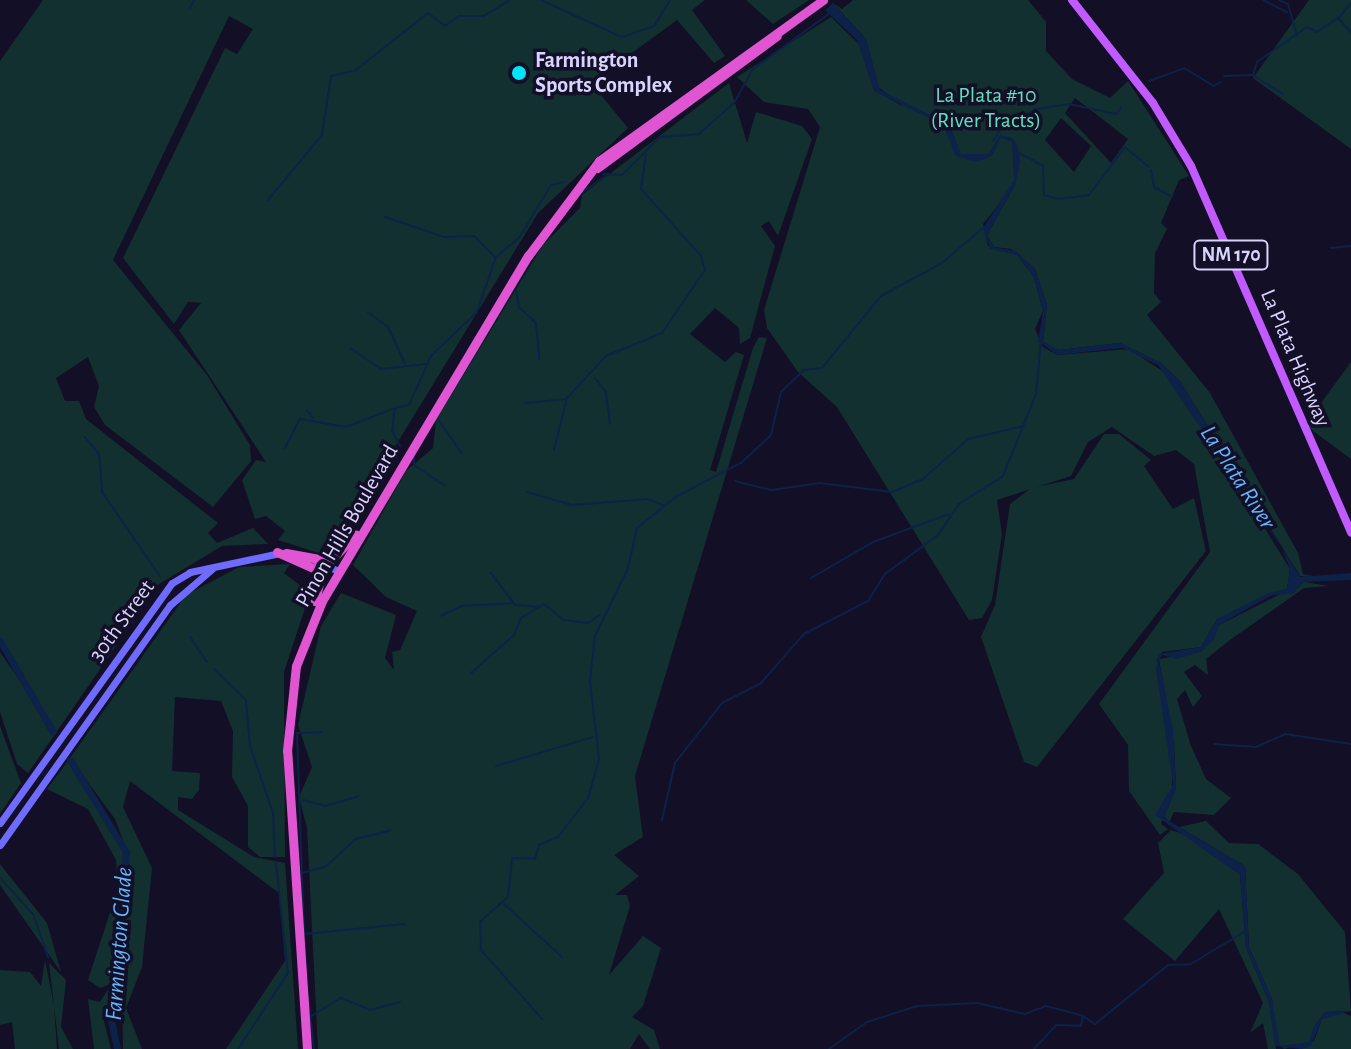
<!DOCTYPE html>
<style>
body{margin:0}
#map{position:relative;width:1351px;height:1049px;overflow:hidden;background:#130f26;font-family:"Alegreya Sans",sans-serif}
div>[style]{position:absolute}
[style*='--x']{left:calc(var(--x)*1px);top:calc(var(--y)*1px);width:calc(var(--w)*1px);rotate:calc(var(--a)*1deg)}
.green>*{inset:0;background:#12302f}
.water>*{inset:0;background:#0c2248}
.stream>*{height:2px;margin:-1px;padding:0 1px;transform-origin:1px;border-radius:1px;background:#0c2248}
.river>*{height:7px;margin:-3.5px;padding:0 3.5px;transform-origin:3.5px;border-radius:3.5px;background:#0c2248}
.secondary>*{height:7px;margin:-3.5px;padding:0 3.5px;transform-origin:3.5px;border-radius:3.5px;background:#6f6bff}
.primary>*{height:8px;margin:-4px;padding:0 4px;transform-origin:4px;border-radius:4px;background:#c25bff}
.trunk>*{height:9px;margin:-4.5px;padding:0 4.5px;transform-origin:4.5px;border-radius:4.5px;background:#e055d1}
.dots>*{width:22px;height:22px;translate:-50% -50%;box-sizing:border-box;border:4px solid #130f26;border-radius:50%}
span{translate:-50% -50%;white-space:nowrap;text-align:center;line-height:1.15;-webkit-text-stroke:7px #130f26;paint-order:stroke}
.shield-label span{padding:2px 6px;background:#130f26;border:2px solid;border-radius:6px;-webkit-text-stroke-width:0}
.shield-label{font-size:20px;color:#d9d4ff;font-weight:700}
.poi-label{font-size:22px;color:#d9d4ff;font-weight:700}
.left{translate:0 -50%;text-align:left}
.park-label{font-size:22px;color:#5fe0c0}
.street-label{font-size:22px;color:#d9d4ff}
.water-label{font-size:24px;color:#62b6ff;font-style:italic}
</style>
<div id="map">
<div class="green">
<i style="clip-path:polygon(43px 0,705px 0,692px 10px,725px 56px,714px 63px,677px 20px,591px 83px,628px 128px,538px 213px,328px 556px,278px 540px,285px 531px,266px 516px,255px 519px,242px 480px,256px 460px,266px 462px,179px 330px,201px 303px,188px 302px,174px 324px,123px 258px,225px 48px,237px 54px,253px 29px,229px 16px,113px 260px,207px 375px,250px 445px,251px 461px,213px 507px,105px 425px,94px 407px,99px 386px,88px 357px,56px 378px,65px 401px,79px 401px,86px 419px,218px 523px,208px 533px,217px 543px,253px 528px,268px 544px,222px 546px,159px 584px,28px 773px,17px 764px,0 712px,0 652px,53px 729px,0 639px,0 61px)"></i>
<i style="clip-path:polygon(746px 0,809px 0,773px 24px)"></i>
<i style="clip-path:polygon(evenodd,853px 0,1028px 0,1046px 22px,1046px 51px,1072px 79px,1110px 98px,1128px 81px,1189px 176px,1179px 180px,1161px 223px,1167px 229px,1155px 253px,1154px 293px,1161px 302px,1147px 315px,1210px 393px,1298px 553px,1303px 574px,1328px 579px,1300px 576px,1180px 381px,1161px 363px,1120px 343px,1058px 350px,1043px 342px,1047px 305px,1035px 269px,1011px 249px,994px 247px,987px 235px,1016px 183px,983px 224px,988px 246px,1017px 255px,1034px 277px,1043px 311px,1035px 329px,1043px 347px,1057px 355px,1129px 349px,1170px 376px,1290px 569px,1287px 589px,1217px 619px,1201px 647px,1162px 652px,1157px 660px,1172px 747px,1172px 792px,1161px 824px,1168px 829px,1160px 835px,1129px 791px,1128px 745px,1099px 704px,1210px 552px,1194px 464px,1176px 450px,1154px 456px,1112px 427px,1088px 442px,1071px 476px,997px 500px,1002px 534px,992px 600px,982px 618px,969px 620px,837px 407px,798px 372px,767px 328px,764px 310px,820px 127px,808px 109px,764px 102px,737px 77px,831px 17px,862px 47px,874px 90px,904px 107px,878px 87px,866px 39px,833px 3px,842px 9px,853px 0,1075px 98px,1128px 139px,1111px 163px,1065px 113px,1075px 98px,853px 0,1061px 118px,1091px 146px,1074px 172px,1045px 140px,1061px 118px)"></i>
<i style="clip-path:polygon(1309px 0,1351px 0,1351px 149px,1253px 78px)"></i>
<i style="clip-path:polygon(729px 83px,747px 143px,756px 112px,802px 126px,812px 139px,778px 236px,769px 221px,761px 226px,775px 246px,750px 338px,740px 344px,739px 328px,715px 308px,690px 334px,725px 362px,736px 352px,744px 355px,710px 470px,716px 472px,753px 348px,759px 337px,767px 338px,635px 776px,643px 837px,614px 855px,639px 876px,615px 895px,627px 895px,630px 906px,609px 975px,643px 936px,661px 948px,643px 1006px,632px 1017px,654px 1030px,660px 1049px,650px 1049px,639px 1034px,630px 1049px,318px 1049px,307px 828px,299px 797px,312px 767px,298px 725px,321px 626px,341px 593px,396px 615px,385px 658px,394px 670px,392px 652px,400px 650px,417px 611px,386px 597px,353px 565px,406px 471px,433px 448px,436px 420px,543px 245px,580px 208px,582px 195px)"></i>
<i style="clip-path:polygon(1351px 362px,1351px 459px,1305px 425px)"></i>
<i style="clip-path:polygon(1104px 434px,1119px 434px,1151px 460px,1144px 466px,1173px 509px,1194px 498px,1206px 551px,1037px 767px,1024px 762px,981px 637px,995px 605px,1010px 504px,1031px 488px,1074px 479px)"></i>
<i style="clip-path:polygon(290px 564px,284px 573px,310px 593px,284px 672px,285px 857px,260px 857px,248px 847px,248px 806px,232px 777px,233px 731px,221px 701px,175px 697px,172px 771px,200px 773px,199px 790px,192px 799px,178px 797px,178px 810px,254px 857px,285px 863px,298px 1049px,226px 1049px,285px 961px,279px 893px,130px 781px,123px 807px,152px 868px,142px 967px,126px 1008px,142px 1049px,123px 1049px,121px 923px,129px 856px,115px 819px,70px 758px,186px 595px,239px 567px)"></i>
<i style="clip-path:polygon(1304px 582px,1329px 586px,1304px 588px,1230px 640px,1206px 659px,1208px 675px,1195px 665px,1184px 672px,1202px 696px,1193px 707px,1185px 690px,1177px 699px,1191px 746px,1206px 779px,1231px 798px,1214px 815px,1174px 812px,1169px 823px,1163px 814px,1176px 789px,1174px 744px,1159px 659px,1202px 651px,1219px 625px)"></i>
<i style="clip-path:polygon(0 726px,21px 783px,0 814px)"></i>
<i style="clip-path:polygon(68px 761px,125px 854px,116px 982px,100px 988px,88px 980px,118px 888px,116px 860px,88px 809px,47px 789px)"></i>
<i style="clip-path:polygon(1206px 821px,1229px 843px,1258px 844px,1298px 874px,1345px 932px,1351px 1011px,1325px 1012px,1309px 1042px,1284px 1049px,1277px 1042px,1272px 999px,1249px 947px,1245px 866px,1179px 827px)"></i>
<i style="clip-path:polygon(1171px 830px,1193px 837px,1240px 875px,1246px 948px,1269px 1002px,1276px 1049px,1268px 1049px,1263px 1023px,1250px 1033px,1263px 1003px,1219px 909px,1175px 961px,1123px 919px,1164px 873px,1158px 843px)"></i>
<i style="clip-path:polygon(0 864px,47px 923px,61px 972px,0 885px)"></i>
<i style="clip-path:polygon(45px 960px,54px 1005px,49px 963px,66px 980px,61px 1027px,73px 1049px,59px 1049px,54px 1006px,57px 1049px,15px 1049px,12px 1022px,0 1025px,0 970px,30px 972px,41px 986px)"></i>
<i style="clip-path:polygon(109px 988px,115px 990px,103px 1017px,111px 1049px,94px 1049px,88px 999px,100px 1002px)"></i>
<i style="clip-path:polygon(1340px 1012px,1351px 1016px,1351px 1049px,1301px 1049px,1314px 1041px,1322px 1019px)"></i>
</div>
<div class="water">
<i style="clip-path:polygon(833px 3px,866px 39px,880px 90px,949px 124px,961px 154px,988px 154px,1000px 135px,1012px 138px,1017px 144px,1020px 162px,1016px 183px,987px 235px,994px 247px,1016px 251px,1035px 269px,1047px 305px,1043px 342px,1059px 350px,1120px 343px,1161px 363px,1180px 381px,1300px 577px,1351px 573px,1351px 580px,1304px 582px,1293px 594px,1272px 595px,1219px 625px,1214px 639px,1202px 651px,1178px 659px,1162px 655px,1159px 662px,1173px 730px,1176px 789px,1164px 818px,1245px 866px,1249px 947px,1272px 999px,1280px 1046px,1309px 1042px,1314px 1026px,1325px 1012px,1351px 1011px,1322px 1019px,1311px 1046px,1301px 1049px,1275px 1046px,1269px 1002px,1246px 948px,1240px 875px,1155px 815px,1173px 785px,1156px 668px,1159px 654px,1201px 647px,1217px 619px,1268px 593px,1287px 589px,1290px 569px,1282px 548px,1158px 365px,1123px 348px,1057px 355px,1038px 341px,1043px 311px,1034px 277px,1017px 255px,990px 249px,983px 228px,1014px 180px,1012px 142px,1001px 138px,992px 156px,976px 162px,956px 156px,943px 125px,874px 91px,857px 40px,825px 10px)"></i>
</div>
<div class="stream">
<i style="--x:541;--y:0;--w:89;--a:24.6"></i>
<i style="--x:622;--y:37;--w:34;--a:-19"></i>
<i style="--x:654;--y:26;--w:31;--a:-58"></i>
<i style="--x:1263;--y:0;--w:27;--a:27"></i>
<i style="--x:1279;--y:0;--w:10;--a:24"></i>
<i style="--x:1288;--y:4;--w:33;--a:74"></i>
<i style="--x:190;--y:8;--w:9;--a:-63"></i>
<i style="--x:1339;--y:18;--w:19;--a:-51"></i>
<i style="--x:1224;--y:76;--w:29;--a:-2"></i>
<i style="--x:1253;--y:75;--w:14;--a:-73"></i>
<i style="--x:1257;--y:62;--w:61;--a:-35"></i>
<i style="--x:1307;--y:27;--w:11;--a:27"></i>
<i style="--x:1317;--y:32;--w:25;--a:-34"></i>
<i style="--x:1338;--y:18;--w:19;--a:47"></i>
<i style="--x:1254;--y:76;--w:34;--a:32"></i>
<i style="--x:1149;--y:81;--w:37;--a:-20"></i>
<i style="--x:1184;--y:68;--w:35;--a:31"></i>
<i style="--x:1214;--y:86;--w:8;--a:-30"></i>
<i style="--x:993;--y:141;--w:17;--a:-57"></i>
<i style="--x:1002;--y:127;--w:39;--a:-27"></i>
<i style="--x:1037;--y:109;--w:32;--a:-9"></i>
<i style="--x:1069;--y:104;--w:48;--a:12"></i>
<i style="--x:1116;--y:114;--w:8;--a:-50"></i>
<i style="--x:1019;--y:153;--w:27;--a:28"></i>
<i style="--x:1043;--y:166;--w:29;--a:88"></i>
<i style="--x:1044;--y:195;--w:15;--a:16"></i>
<i style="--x:1058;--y:199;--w:31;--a:-7"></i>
<i style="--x:1089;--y:195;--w:60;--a:-53.1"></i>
<i style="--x:1125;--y:147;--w:31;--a:40"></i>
<i style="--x:1151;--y:170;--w:17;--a:80"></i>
<i style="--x:1154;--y:187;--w:21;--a:28"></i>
<i style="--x:603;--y:174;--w:19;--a:3"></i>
<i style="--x:622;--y:175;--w:54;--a:-45"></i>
<i style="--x:660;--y:137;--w:39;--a:-4"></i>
<i style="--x:699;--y:134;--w:47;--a:-41.5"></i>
<i style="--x:734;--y:103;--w:39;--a:-61"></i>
<i style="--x:753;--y:69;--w:95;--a:-36"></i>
<i style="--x:580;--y:194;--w:33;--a:-35"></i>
<i style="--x:268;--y:200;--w:85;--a:-50.3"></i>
<i style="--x:322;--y:135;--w:60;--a:-81.3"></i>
<i style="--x:331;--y:76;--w:26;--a:-13"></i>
<i style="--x:356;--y:70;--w:92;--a:-38.4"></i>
<i style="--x:428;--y:13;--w:21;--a:37"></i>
<i style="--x:445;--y:26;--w:17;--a:-36"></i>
<i style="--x:459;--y:16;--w:25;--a:0"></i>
<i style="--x:484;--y:16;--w:31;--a:-32"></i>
<i style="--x:385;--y:217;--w:62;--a:18.7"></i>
<i style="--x:444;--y:237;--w:30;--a:-2"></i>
<i style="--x:474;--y:236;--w:30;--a:45"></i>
<i style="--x:1331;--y:248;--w:20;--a:-6"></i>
<i style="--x:516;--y:290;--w:17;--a:80"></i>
<i style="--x:519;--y:307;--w:23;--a:43"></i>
<i style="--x:536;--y:323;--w:36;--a:85"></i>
<i style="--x:368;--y:312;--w:25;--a:37"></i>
<i style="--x:388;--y:327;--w:40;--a:65"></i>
<i style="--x:350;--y:348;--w:37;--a:34"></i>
<i style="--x:381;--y:369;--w:45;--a:-6.3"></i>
<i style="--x:595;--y:378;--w:18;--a:52"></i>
<i style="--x:606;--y:392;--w:32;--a:83"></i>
<i style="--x:446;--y:402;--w:174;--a:-59.1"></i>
<i style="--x:525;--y:403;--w:41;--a:-5.6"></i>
<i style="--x:307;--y:410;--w:10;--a:53"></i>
<i style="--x:437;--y:418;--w:42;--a:54.8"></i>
<i style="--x:85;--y:437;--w:22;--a:51"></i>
<i style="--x:99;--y:454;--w:38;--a:85"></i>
<i style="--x:102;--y:492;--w:102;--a:55.4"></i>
<i style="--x:400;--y:446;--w:17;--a:-118"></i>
<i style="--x:392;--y:431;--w:23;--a:-83"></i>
<i style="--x:395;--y:408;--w:14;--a:-12"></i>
<i style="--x:409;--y:405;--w:54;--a:-65.8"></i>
<i style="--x:431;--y:356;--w:64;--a:-43.7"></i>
<i style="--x:477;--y:312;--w:58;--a:-70.9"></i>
<i style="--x:496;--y:257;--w:30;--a:-40"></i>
<i style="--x:519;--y:238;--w:62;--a:-58.9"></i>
<i style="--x:551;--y:185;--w:13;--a:-13"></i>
<i style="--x:285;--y:448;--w:33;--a:-63"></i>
<i style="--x:300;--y:419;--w:47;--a:9.9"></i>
<i style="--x:346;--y:427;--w:53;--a:-21.2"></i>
<i style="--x:554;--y:450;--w:54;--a:-76"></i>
<i style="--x:567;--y:398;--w:57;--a:-47.1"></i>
<i style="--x:606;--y:356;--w:61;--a:-22.3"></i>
<i style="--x:662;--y:333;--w:76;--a:-55.7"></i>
<i style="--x:705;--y:270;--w:15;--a:-106"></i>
<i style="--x:701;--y:256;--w:90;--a:-131.8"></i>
<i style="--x:641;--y:189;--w:35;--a:-82"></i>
<i style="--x:414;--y:456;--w:9;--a:90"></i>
<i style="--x:414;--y:465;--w:36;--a:34"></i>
<i style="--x:735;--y:481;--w:38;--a:14"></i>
<i style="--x:772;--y:490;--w:48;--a:-8.5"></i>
<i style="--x:819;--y:483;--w:74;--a:7"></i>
<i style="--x:892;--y:492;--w:34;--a:-23"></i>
<i style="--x:923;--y:479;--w:60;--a:-41.6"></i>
<i style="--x:968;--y:439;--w:57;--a:-13.3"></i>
<i style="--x:527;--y:492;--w:47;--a:16.1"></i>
<i style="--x:572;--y:505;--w:77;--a:-4.5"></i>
<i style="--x:649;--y:499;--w:17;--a:24"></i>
<i style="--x:491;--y:573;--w:40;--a:53"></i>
<i style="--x:515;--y:605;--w:24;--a:5"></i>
<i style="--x:811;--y:578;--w:72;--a:-30.1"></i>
<i style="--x:873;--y:542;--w:81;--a:-20.2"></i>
<i style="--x:440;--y:616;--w:24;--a:-24"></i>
<i style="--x:462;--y:606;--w:51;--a:-3.4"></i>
<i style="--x:190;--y:637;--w:30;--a:56"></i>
<i style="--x:214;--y:669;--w:45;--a:44.1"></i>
<i style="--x:246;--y:700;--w:46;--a:85"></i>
<i style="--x:250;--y:746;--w:71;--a:71.1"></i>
<i style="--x:273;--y:813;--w:44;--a:87.4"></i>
<i style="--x:471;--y:673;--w:57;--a:-41.5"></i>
<i style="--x:514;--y:635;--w:18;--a:-68"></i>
<i style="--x:521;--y:618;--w:27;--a:-31"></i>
<i style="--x:544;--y:604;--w:26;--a:39"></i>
<i style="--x:564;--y:620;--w:24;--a:7"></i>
<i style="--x:588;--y:623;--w:14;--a:-34"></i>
<i style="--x:1214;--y:744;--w:42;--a:4.1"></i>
<i style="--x:1256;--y:747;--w:32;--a:-24"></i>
<i style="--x:1285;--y:734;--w:67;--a:8.6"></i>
<i style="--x:496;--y:766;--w:101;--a:-16.6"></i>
<i style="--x:303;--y:800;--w:23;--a:15"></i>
<i style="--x:325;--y:806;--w:35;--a:-16"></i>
<i style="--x:662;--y:820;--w:58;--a:-77.2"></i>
<i style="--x:675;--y:763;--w:76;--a:-51.9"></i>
<i style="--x:722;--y:703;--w:42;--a:-26.6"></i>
<i style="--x:760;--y:684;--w:67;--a:-48.7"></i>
<i style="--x:804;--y:634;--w:72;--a:-27.3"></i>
<i style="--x:868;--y:601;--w:32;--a:-58"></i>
<i style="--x:885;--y:574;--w:66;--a:-36.3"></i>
<i style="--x:938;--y:535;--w:37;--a:-56"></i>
<i style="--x:959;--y:504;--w:52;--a:-32.5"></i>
<i style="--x:1003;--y:476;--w:88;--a:-68.1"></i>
<i style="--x:1036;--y:394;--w:53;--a:-84.6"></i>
<i style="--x:302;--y:873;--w:24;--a:-15"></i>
<i style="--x:325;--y:867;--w:42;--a:-42.1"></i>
<i style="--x:356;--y:839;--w:36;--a:-14"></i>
<i style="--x:0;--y:878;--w:49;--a:47.5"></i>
<i style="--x:33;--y:914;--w:46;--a:70.8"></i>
<i style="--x:504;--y:904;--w:79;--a:42.4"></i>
<i style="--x:304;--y:934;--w:201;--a:-92"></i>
<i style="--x:297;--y:733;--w:25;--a:-2"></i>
<i style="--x:305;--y:934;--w:100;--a:-5.7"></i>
<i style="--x:308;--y:997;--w:52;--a:83.4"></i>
<i style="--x:310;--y:1017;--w:36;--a:-32"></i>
<i style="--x:341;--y:998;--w:31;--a:22"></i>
<i style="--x:370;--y:1010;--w:31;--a:-15"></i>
<i style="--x:542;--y:1019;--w:92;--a:-131.5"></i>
<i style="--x:481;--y:950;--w:28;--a:-92"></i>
<i style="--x:480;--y:922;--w:38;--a:-42"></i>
<i style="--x:508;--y:897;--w:39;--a:-84"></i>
<i style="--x:512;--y:858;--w:23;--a:2"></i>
<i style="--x:535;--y:859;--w:15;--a:-74"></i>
<i style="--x:539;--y:845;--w:21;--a:-23"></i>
<i style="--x:558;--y:837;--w:49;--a:-52.4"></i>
<i style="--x:588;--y:798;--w:41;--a:-74.2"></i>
<i style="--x:599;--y:759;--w:79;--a:-96.6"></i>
<i style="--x:590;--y:681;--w:45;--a:-83.7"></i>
<i style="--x:595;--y:636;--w:76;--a:-64.1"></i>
<i style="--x:628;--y:568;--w:41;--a:-77.3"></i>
<i style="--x:637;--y:528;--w:51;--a:-38.7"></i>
<i style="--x:677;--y:496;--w:72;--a:-27.3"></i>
<i style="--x:741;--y:463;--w:41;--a:-43"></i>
<i style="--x:771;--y:435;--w:44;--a:-76.9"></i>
<i style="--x:781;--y:392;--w:32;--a:-44"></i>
<i style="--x:804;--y:370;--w:18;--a:-6"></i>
<i style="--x:822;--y:368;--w:93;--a:-50.7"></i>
<i style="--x:881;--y:296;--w:69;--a:-28.4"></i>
<i style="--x:942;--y:263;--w:55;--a:-40.6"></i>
<i style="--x:238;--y:1049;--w:91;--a:-56.7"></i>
<i style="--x:288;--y:973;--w:110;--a:-96.3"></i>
<i style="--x:829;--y:1049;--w:47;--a:-35.4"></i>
<i style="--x:867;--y:1022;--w:52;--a:-17.7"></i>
<i style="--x:917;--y:1006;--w:60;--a:-2.9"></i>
<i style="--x:977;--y:1003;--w:49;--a:12.9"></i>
<i style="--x:1025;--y:1014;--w:22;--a:-21"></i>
<i style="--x:1046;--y:1006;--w:38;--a:15"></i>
<i style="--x:1034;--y:1049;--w:33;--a:-47"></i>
<i style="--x:1056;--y:1025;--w:25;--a:2"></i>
<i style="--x:1081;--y:1026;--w:10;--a:-79"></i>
<i style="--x:1083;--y:1016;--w:14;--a:34"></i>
<i style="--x:1095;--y:1024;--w:94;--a:-38.9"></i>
<i style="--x:1168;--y:965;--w:23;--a:-2"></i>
<i style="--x:1191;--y:964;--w:62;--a:-31.1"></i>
</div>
<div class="river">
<i style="--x:0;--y:641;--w:105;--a:59.8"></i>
<i style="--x:70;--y:760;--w:108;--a:58.7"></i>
<i style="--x:126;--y:852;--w:169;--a:95.1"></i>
<i style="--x:111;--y:1020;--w:30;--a:78"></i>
</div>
<div class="secondary">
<i style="--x:316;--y:561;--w:24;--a:24"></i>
<i style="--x:0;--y:823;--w:295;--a:-54.4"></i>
<i style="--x:172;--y:583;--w:21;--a:-31"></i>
<i style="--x:190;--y:572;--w:92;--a:-11.9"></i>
<i style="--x:0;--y:845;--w:294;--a:-54.7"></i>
<i style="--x:170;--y:605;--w:55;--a:-40.6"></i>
</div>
<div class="primary">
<i style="--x:1072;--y:0;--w:131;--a:51.8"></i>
<i style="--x:1153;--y:103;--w:74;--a:58.9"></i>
<i style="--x:1191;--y:166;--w:400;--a:66.4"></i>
</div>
<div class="trunk">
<i style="--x:597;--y:168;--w:223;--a:-36.3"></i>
<i style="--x:277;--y:552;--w:49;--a:24"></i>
<i style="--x:322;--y:572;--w:30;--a:104"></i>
<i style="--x:286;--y:553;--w:45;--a:10.3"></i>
<i style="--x:330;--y:561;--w:37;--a:-46"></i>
<i style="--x:307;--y:1049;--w:299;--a:-93.8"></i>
<i style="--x:287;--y:751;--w:85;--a:-84"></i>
<i style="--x:296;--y:666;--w:70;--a:-68.2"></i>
<i style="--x:322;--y:601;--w:402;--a:-59.2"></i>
<i style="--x:528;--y:256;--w:119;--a:-53.2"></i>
<i style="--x:599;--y:161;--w:276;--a:-35.7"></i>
</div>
<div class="dots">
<i style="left:519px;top:73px;background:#00e5ff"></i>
</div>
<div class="shield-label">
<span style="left:1231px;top:255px">NM 170</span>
</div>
<div class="poi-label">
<span class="left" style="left:535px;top:73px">Farmington<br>Sports Complex</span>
</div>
<div class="park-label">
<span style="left:986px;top:108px">La Plata #10<br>(River Tracts)</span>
</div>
<div class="street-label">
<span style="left:1295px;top:358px;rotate:67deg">La Plata Highway</span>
<span style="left:347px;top:526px;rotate:-60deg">Pinon Hills Boulevard</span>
<span style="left:122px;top:621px;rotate:-54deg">30th Street</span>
</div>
<div class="water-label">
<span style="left:1237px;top:478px;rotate:57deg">La Plata River</span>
<span style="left:120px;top:944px;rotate:-86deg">Farmington Glade</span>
</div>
</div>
